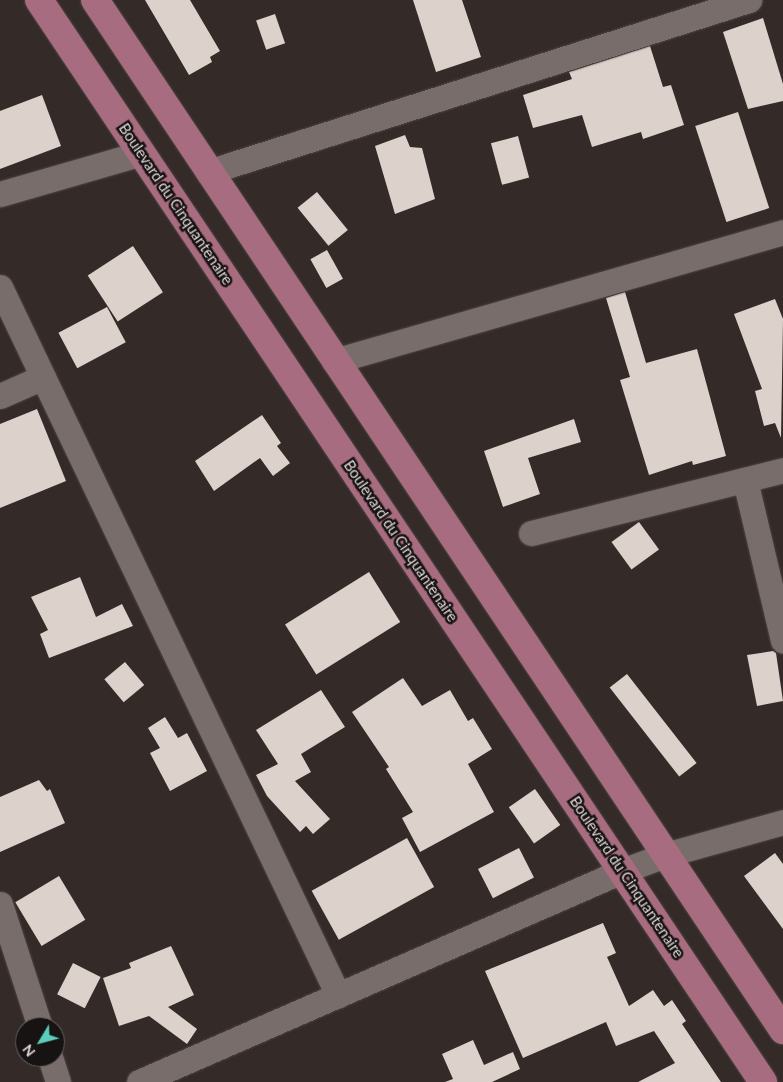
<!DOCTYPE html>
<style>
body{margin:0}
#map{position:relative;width:783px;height:1082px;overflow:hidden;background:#342a28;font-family:Lato,sans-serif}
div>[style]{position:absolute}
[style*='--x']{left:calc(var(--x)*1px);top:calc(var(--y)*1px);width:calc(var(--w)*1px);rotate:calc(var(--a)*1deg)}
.building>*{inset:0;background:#dcd2cb;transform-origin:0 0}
.roads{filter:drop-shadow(0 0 1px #4e4544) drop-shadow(0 0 1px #4e4544)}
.minor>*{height:25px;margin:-12.5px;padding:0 12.5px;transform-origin:12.5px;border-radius:12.5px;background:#796d6c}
.major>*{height:28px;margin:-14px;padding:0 14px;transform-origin:14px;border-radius:14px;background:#a76c7f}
span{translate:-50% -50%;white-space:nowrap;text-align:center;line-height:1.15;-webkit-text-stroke:5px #181313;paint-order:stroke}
.street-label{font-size:15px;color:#ded7d6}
.north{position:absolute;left:15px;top:1017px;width:50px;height:50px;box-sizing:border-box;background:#181313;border:1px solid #676161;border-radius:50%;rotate:233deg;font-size:14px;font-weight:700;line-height:20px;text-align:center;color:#ded7d6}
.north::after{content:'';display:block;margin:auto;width:18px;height:22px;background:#5acebc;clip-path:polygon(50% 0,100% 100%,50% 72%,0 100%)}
</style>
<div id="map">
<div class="building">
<i style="clip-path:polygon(145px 0,190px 0,220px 51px,210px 57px,212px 62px,189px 75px)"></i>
<i style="clip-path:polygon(413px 0,462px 0,481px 57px,436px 72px)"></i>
<i style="left:275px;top:14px;width:31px;height:20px;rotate:71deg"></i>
<i style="clip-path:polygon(763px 18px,783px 84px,783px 101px,748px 109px,723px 32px)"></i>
<i style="clip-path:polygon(650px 46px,663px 87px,671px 85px,684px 125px,643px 139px,641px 132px,592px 147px,582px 115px,533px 128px,523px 95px,572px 79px,569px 72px)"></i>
<i style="clip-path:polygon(42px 95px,61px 146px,0 169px,0 111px)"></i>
<i style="left:738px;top:112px;width:101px;height:45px;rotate:72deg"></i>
<i style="clip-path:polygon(405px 135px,410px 147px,422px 148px,435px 199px,395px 214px,375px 146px)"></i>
<i style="left:518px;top:136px;width:43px;height:28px;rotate:75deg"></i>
<i style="left:317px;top:192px;width:49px;height:25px;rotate:51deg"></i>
<i style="left:133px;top:246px;width:55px;height:54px;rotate:57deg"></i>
<i style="left:327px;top:250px;width:33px;height:19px;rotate:61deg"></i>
<i style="clip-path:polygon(625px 292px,646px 363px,697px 349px,726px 456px,693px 465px,692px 461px,649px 475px,620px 380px,630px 377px,606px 298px)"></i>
<i style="clip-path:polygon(775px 299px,783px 319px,781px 438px,775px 423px,764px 426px,755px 391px,762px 389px,734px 314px)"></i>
<i style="left:107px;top:307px;width:40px;height:55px;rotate:62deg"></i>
<i style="clip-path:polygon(37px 409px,66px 481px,0 508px,0 424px)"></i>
<i style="clip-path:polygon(262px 415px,281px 443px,277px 446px,290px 463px,273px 476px,260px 458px,214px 491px,195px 461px)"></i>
<i style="clip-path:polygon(574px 419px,581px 442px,528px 458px,540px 494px,503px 507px,484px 451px)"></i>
<i style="left:639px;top:522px;width:34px;height:34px;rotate:54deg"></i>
<i style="left:369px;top:572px;width:59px;height:99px;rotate:58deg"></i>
<i style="clip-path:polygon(80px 577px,96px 617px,122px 604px,133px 626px,49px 658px,40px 634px,48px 630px,31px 597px)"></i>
<i style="clip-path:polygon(773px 651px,776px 653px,783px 701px,757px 706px,747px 655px)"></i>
<i style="left:125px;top:662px;width:30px;height:27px;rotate:50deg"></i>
<i style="left:627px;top:674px;width:113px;height:22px;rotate:52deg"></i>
<i style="clip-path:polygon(403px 678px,422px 706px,450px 690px,468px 721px,473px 718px,492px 749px,468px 764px,494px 812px,420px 852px,402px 818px,413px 812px,386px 769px,389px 767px,352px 712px)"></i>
<i style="clip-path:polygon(321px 690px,345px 727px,301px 754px,311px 772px,295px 781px,330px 819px,313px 834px,306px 826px,300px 832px,267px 796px,256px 775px,278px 764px,256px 730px)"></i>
<i style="clip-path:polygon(165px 717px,178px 738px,187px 733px,207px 771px,170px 791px,150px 753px,160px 748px,148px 728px)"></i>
<i style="clip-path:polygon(39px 780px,47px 791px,50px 789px,65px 823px,0 852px,0 797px)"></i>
<i style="left:535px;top:789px;width:44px;height:32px;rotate:55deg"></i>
<i style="left:407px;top:838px;width:56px;height:109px;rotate:61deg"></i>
<i style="left:519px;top:848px;width:33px;height:46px;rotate:63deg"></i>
<i style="clip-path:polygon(775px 853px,783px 864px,783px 929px,744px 876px)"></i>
<i style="left:59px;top:876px;width:51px;height:51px;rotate:59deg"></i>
<i style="clip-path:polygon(603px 923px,616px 953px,607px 957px,629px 1006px,653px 990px,664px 1006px,672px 1000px,686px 1021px,682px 1024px,721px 1082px,638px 1082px,675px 1063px,654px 1031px,616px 1046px,606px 1022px,523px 1058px,485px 971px)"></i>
<i style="clip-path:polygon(171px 946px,194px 995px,168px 1007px,197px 1029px,187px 1044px,149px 1016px,119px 1026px,103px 978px,131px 968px,129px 963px)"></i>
<i style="left:73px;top:963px;width:31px;height:35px;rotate:27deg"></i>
<i style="clip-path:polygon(473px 1040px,484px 1065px,513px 1052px,520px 1069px,492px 1082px,445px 1082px,453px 1079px,442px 1054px)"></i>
</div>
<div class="roads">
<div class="minor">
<i style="--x:208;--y:172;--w:568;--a:-17.64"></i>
<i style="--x:0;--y:194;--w:148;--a:-16.1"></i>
<i style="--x:0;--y:287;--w:785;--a:64.48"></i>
<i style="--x:334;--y:361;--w:467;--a:-16"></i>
<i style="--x:0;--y:396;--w:47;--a:-23.8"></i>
<i style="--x:745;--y:480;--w:165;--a:76.7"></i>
<i style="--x:531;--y:533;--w:260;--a:-14"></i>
<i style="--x:0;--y:904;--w:129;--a:72"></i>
<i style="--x:50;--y:1057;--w:26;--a:72"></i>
<i style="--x:139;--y:1082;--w:527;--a:-23.6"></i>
<i style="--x:622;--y:871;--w:46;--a:-20.4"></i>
<i style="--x:665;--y:855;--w:123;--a:-15.6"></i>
</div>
<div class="major">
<i style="--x:39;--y:0;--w:1302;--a:56.21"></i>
<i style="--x:95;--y:0;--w:1239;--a:56.26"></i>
</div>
</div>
<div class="street-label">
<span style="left:176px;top:204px;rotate:56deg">Boulevard du Cinquantenaire</span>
<span style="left:401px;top:541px;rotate:56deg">Boulevard du Cinquantenaire</span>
<span style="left:627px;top:877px;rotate:56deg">Boulevard du Cinquantenaire</span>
</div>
<div class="north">N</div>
</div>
